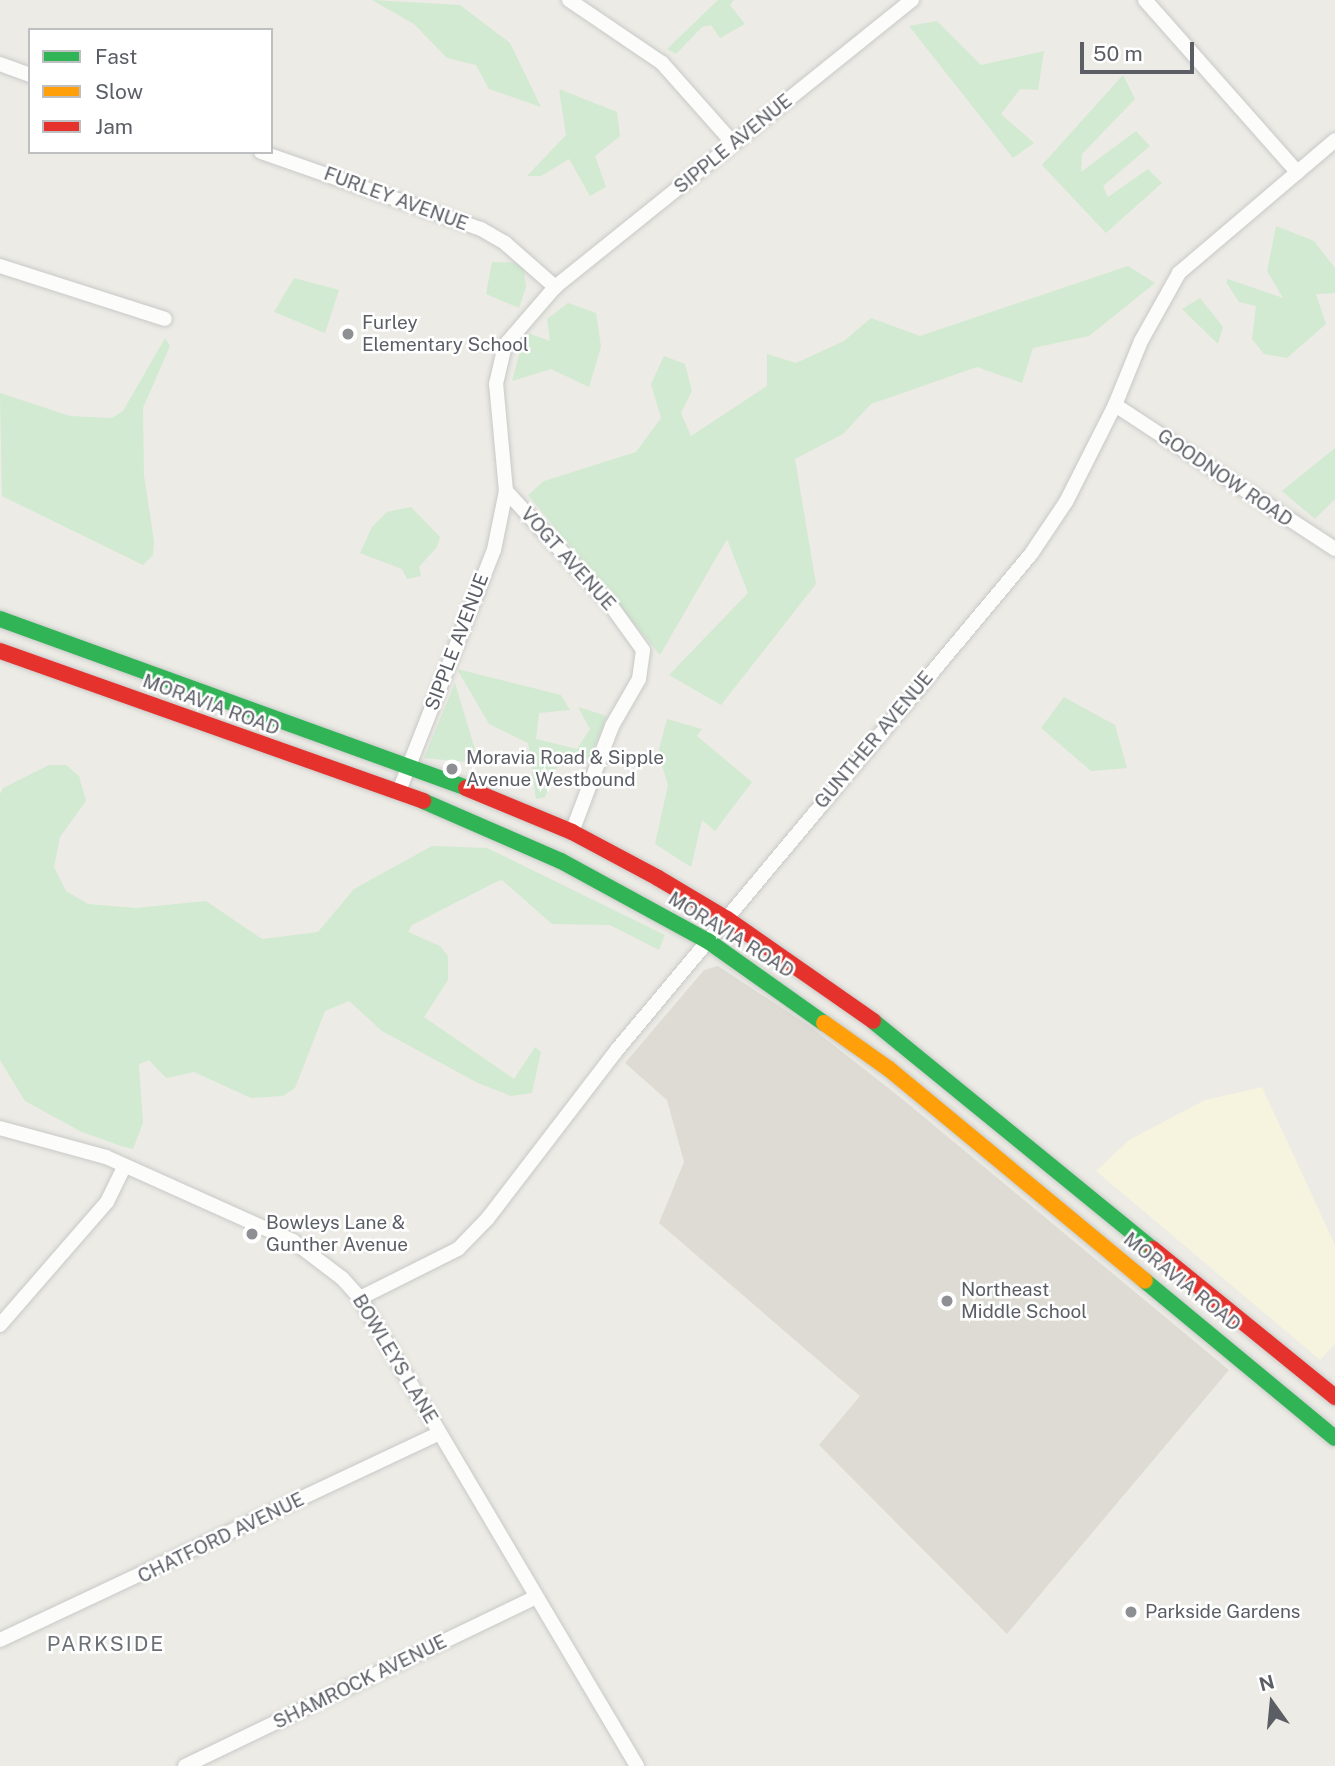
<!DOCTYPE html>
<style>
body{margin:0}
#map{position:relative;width:1335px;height:1766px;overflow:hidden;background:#ecebe5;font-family:"Public Sans",sans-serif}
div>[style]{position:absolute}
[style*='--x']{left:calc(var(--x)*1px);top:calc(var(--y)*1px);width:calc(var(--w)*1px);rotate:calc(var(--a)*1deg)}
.commercial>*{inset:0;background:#f6f3de}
.education>*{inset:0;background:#dddbd3}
.green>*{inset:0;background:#d2ead1}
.roads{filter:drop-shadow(0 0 2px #c8c9c8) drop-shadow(0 0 2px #c8c9c8)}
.street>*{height:14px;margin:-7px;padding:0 7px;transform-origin:7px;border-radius:7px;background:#fcfcfb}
.fast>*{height:16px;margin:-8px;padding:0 8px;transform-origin:8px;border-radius:8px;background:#30b455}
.slow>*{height:16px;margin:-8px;padding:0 8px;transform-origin:8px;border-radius:8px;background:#ff9f0a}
.jam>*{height:16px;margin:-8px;padding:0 8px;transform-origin:8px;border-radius:8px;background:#e5322d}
.dots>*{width:19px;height:19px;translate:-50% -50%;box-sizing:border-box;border:4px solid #fff;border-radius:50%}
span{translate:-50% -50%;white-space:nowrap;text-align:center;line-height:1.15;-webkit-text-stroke:5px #fff;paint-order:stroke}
.street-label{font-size:19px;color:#5b5e65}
.poi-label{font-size:19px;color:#5b5e65}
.left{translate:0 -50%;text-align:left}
.neighbourhood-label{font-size:21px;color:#6c7077;letter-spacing:2px}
.legend{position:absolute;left:28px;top:28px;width:245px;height:126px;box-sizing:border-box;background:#fff;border:2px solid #bdbfc1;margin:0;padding:9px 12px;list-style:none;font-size:21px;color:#5b5e65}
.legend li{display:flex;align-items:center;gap:14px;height:35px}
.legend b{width:35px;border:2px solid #bdbfc1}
.north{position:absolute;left:1237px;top:1668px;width:70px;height:70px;-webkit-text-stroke:5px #fff;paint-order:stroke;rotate:345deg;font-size:19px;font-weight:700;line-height:28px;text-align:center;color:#5b5e65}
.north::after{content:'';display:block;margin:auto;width:24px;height:32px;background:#5b5e65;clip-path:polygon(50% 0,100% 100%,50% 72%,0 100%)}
.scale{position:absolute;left:1080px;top:42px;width:114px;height:32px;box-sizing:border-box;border:4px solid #5b5e65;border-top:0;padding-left:9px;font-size:21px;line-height:24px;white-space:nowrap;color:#5b5e65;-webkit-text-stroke:5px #fff;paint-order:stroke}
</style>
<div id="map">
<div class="commercial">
<i style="clip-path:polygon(1262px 1087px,1335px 1245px,1335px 1344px,1320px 1360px,1096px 1171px,1129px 1140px,1205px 1100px)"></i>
</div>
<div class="education">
<i style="clip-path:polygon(718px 966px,808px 1025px,901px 1098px,1229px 1370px,1007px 1634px,819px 1445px,860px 1396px,659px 1223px,684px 1162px,667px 1100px,625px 1063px,704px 970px)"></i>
</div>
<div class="green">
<i style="clip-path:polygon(372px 0,460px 5px,510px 43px,541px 107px,489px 89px,476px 65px,447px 58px,414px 24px)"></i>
<i style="clip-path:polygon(718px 0,734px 0,730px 5px,745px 24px,720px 38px,711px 25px,702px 27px,676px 54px,667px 49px)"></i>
<i style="clip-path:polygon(937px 21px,981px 65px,1044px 51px,1038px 90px,1020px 89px,1001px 114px,1034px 143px,1013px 158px,909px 26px)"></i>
<i style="clip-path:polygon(1123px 75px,1135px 99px,1082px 154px,1081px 172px,1136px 131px,1150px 146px,1103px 186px,1108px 197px,1148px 169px,1162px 183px,1106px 233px,1042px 165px)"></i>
<i style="clip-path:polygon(559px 89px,617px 112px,620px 136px,595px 156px,606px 187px,590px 196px,569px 159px,541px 176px,527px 176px,566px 135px)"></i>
<i style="clip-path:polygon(1276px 226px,1314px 241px,1335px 268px,1335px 293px,1316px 294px,1326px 324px,1287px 358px,1264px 354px,1252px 339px,1256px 306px,1239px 302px,1226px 282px,1228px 279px,1283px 298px,1267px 271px)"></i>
<i style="clip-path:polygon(492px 262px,523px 263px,526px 287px,519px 308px,486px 294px)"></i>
<i style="clip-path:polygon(1128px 266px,1155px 283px,1089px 336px,1033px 348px,1022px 383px,977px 367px,871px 404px,843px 434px,795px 459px,816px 584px,721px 705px,669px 675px,748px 593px,727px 539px,660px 655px,528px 495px,544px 481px,636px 452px,661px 418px,651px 384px,664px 356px,685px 364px,692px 391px,681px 413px,691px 436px,767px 386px,767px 354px,796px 363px,844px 341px,871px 318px,920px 336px)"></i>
<i style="clip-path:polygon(294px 278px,339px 290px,325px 333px,274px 312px)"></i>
<i style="clip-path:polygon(1200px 298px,1223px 327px,1218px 344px,1182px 309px)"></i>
<i style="clip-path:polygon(568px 303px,596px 313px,601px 347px,589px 387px,551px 369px,512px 381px,525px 332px,550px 341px,547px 319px)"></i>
<i style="clip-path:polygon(165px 338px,170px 346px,143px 408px,144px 476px,154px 541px,153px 555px,143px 565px,2px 496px,0 393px,70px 416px,112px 418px,123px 411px)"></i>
<i style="clip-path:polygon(1335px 448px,1335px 499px,1315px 519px,1282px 491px)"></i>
<i style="clip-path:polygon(411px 507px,440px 537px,437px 547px,419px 567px,421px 576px,407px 579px,402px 569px,360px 553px,372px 527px,387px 512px)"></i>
<i style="clip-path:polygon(457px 669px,561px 695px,570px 710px,539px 713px,536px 739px,577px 749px,590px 729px,578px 707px,607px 716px,590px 758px,558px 765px,545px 797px,536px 799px,528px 743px,489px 724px)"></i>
<i style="clip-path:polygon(455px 683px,479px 763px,424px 758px)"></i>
<i style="clip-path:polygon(1064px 697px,1115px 725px,1127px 768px,1091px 771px,1041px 728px)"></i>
<i style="clip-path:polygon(667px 719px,702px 729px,697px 736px,752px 782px,715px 831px,702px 820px,691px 867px,655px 844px,668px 785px,658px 753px)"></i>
<i style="clip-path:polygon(49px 765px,66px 765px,79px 776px,86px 801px,60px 837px,54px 867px,66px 891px,88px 904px,136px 908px,206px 901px,262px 939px,318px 932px,354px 889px,432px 846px,487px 848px,665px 935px,659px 950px,610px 925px,552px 924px,502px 880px,496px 882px,412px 925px,408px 932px,440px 946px,448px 956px,448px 980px,424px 1017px,514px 1079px,535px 1047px,541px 1052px,532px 1093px,511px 1096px,478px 1083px,382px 1031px,349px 1001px,325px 1011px,295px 1088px,283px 1096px,251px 1098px,194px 1072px,166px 1078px,149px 1060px,139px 1064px,143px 1123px,133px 1149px,121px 1146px,82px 1132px,25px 1101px,0 1060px,0 794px,3px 788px)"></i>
</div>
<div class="roads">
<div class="street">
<i style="--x:569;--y:0;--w:112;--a:34.1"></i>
<i style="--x:662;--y:63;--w:107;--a:48.4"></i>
<i style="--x:1145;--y:0;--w:230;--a:48.5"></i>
<i style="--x:0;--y:64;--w:32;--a:20"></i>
<i style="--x:261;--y:152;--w:233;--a:19.3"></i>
<i style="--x:481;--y:229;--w:28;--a:30"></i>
<i style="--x:505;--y:243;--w:67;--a:41.3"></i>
<i style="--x:0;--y:266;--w:173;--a:17.8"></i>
<i style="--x:1115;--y:405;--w:263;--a:33.2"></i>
<i style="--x:399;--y:791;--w:259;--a:-68.5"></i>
<i style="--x:494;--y:550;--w:60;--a:-78.5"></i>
<i style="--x:572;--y:832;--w:113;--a:-69.3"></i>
<i style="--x:612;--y:726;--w:54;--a:-60.1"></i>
<i style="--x:639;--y:679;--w:29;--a:-82"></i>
<i style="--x:643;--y:650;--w:57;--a:-125.7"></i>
<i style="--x:610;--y:604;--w:154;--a:-132.6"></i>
<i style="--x:506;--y:491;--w:107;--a:-95.3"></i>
<i style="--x:496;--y:384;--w:40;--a:-77"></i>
<i style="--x:505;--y:345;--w:77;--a:-49.2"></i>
<i style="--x:555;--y:287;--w:458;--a:-38.8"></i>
<i style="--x:0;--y:1128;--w:110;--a:15.3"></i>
<i style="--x:106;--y:1157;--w:205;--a:24.2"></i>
<i style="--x:293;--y:1241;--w:61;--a:37.1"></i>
<i style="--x:342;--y:1278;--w:27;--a:48"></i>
<i style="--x:360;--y:1298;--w:544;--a:59.38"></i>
<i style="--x:360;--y:1298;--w:110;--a:-26.6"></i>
<i style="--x:458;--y:1249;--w:43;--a:-45.9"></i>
<i style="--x:488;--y:1218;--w:210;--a:-52.5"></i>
<i style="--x:616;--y:1051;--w:647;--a:-50.14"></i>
<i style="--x:1031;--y:554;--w:63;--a:-56.1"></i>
<i style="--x:1066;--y:502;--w:109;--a:-63.2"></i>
<i style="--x:1115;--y:405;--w:69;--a:-67.9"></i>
<i style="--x:1141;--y:341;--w:78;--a:-60.8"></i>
<i style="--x:1179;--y:273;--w:205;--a:-40.4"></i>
<i style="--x:0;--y:1325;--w:163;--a:-49"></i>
<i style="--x:107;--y:1202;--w:39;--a:-64"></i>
<i style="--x:0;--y:1640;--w:485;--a:-25.2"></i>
<i style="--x:185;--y:1766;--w:387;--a:-25.7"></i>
</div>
<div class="fast">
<i style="--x:0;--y:619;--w:496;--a:19.9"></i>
<i style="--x:423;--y:801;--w:150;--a:23.5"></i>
<i style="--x:561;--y:861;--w:167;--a:28.6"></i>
<i style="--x:708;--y:941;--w:142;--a:35.3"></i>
<i style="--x:873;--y:1021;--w:361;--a:39.2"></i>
<i style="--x:1145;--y:1281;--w:246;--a:39.6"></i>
</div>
<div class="slow">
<i style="--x:824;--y:1023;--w:80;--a:35.3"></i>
<i style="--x:889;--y:1069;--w:332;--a:39.6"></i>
</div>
<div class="jam">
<i style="--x:0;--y:651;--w:449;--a:19.5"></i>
<i style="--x:466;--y:788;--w:115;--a:22.5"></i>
<i style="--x:572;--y:832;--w:98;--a:28.1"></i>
<i style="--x:658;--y:878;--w:80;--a:30.7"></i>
<i style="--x:727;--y:919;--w:178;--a:34.9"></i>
<i style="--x:1153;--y:1249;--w:235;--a:39.1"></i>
</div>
</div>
<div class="dots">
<i style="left:348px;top:334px;background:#8e8f92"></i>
<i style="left:452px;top:769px;background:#8e8f92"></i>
<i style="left:252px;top:1234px;background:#8e8f92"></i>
<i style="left:947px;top:1301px;background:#8e8f92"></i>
<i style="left:1131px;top:1612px;background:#8e8f92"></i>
</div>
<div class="street-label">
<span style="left:733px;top:144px;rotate:-39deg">SIPPLE AVENUE</span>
<span style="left:396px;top:199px;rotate:20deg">FURLEY AVENUE</span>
<span style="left:1225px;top:478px;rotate:34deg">GOODNOW ROAD</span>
<span style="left:568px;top:559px;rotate:48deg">VOGT AVENUE</span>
<span style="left:457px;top:642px;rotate:-69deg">SIPPLE AVENUE</span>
<span style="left:211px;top:705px;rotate:20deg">MORAVIA ROAD</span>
<span style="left:874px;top:740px;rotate:-50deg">GUNTHER AVENUE</span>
<span style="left:731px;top:935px;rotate:32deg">MORAVIA ROAD</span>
<span style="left:1182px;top:1282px;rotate:39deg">MORAVIA ROAD</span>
<span style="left:395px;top:1359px;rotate:59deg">BOWLEYS LANE</span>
<span style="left:221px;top:1538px;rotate:-26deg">CHATFORD AVENUE</span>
<span style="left:360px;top:1682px;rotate:-26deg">SHAMROCK AVENUE</span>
</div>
<div class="poi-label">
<span class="left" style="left:362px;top:334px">Furley<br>Elementary School</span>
<span class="left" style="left:466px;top:769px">Moravia Road &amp; Sipple<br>Avenue Westbound</span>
<span class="left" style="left:266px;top:1234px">Bowleys Lane &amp;<br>Gunther Avenue</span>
<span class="left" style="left:961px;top:1301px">Northeast<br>Middle School</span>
<span class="left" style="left:1145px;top:1612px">Parkside Gardens</span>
</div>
<div class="neighbourhood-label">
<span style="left:106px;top:1644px">PARKSIDE</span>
</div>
<ul class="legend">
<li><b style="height:9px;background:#30b455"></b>Fast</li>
<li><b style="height:9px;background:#ff9f0a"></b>Slow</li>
<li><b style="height:9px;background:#e5322d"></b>Jam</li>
</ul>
<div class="north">N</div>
<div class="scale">50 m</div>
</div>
